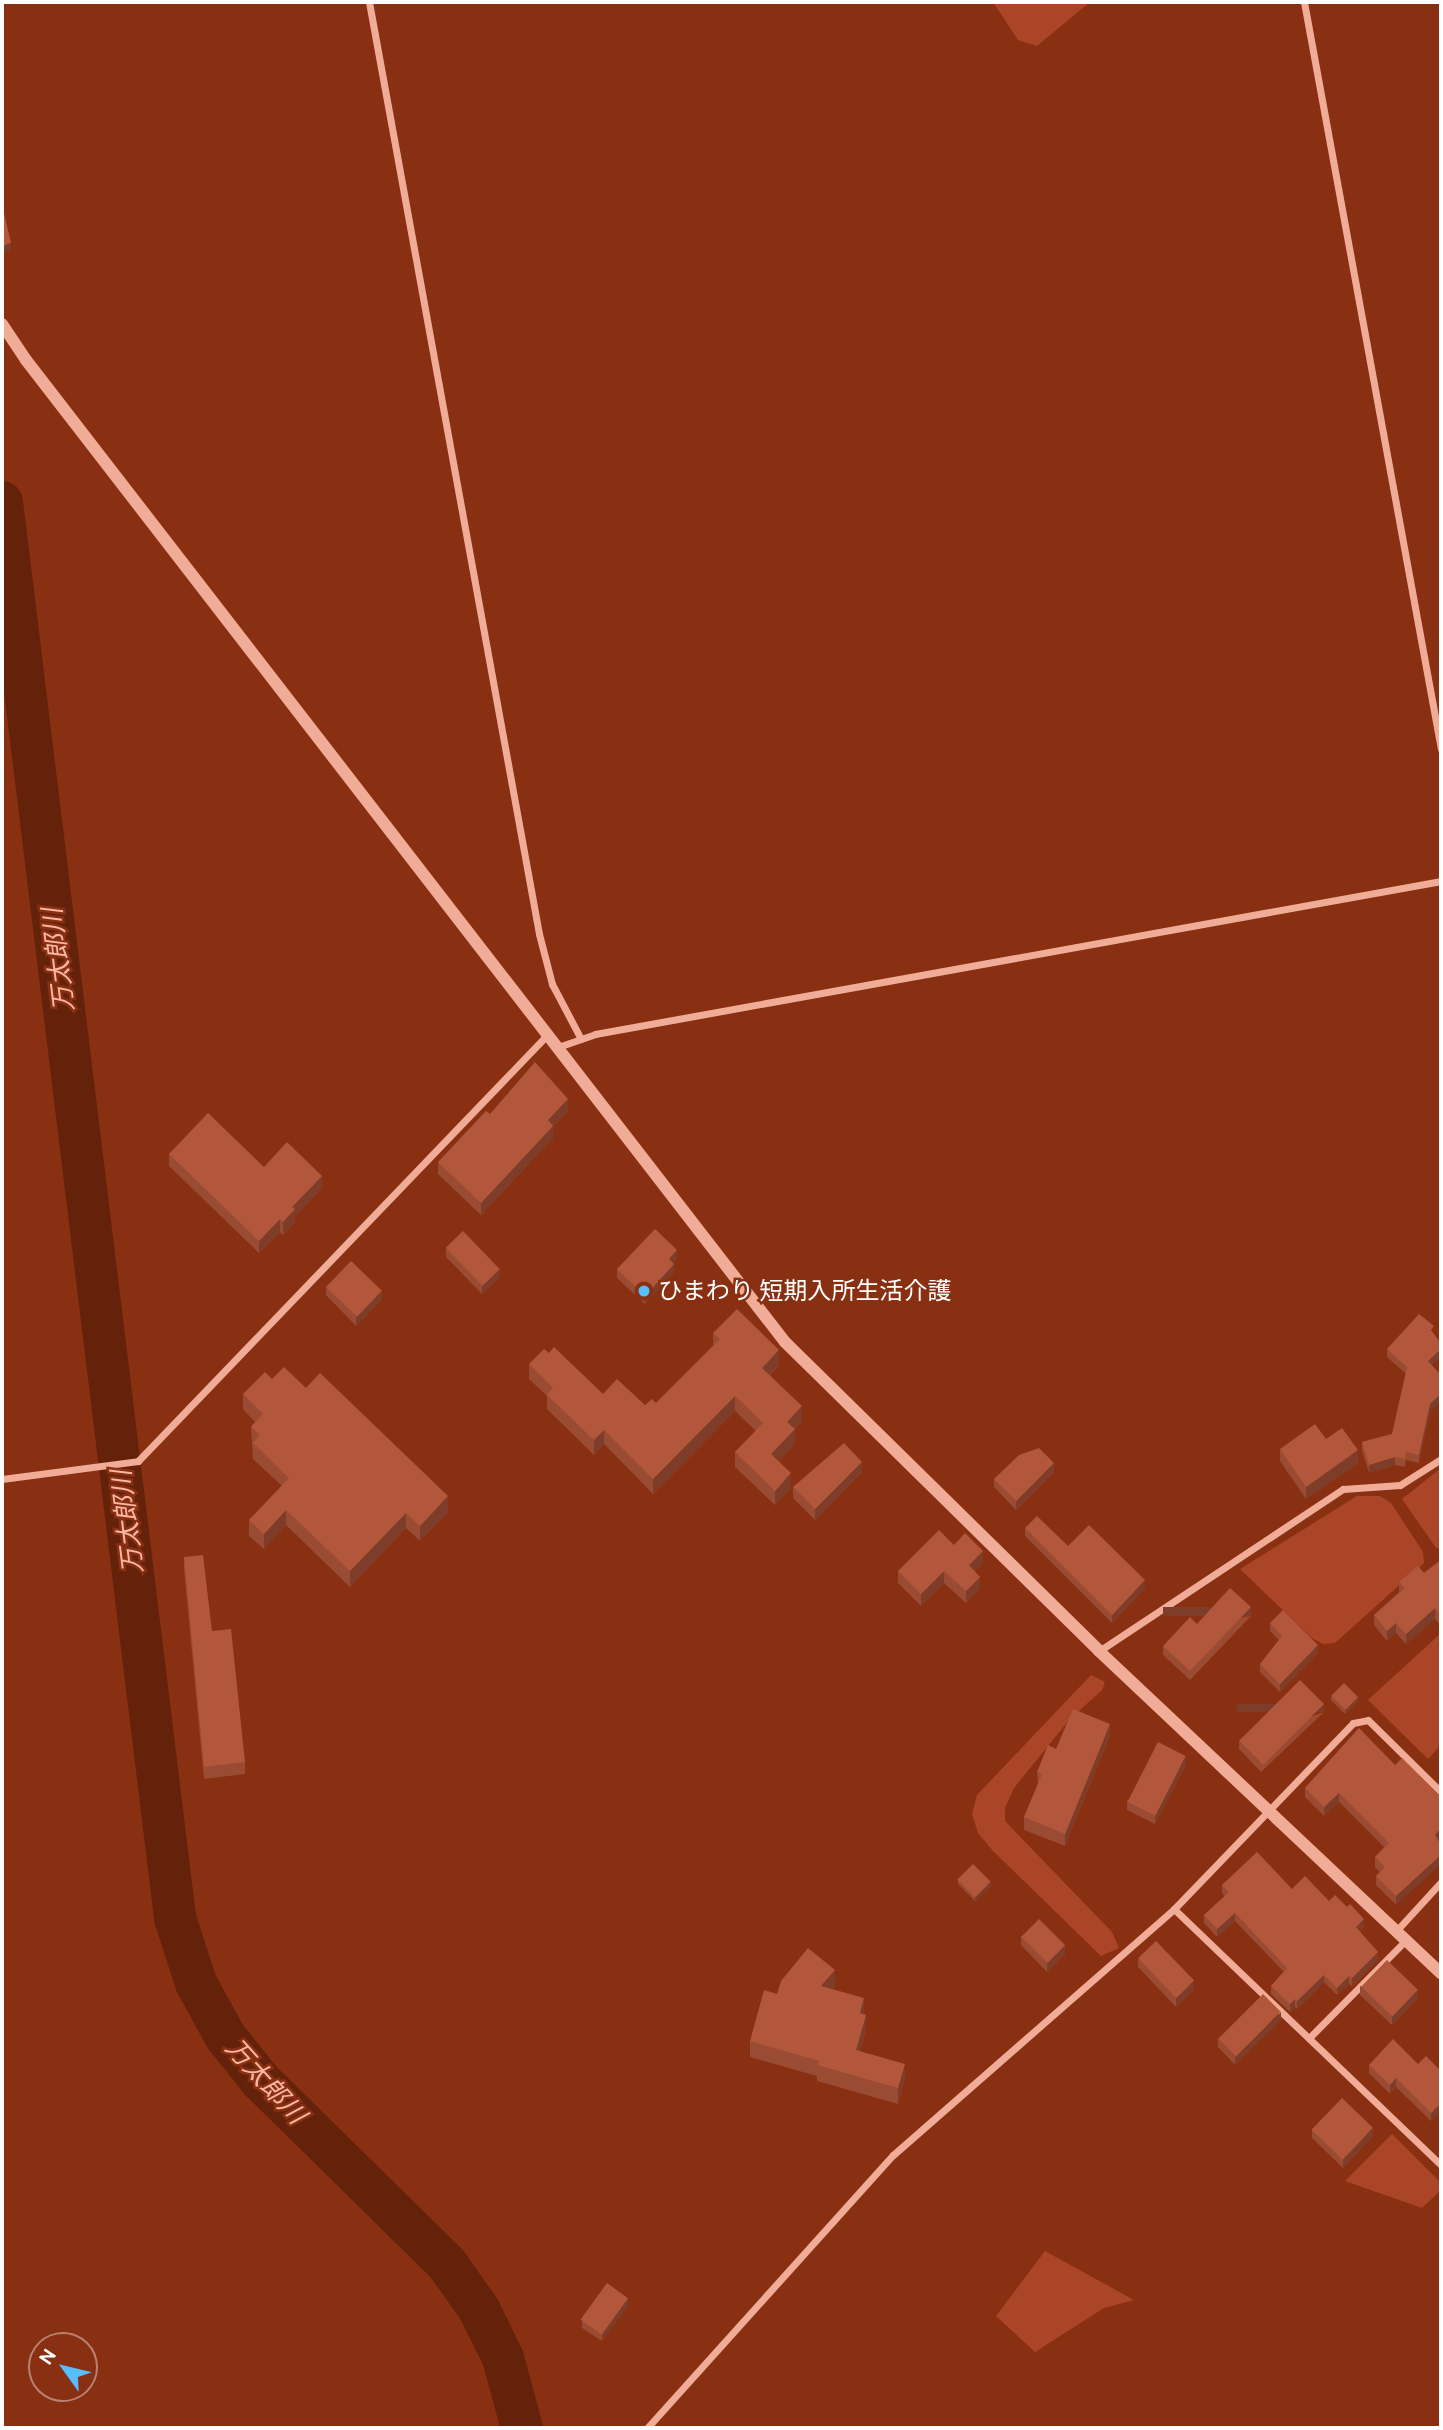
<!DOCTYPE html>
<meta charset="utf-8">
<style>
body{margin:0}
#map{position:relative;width:1443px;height:2430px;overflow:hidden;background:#892f12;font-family:Ubuntu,"Noto Sans JP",sans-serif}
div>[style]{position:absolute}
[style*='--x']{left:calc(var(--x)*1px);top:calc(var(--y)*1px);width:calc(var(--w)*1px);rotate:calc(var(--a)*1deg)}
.green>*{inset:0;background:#aa4627}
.river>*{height:42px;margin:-21px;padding:0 21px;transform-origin:21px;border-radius:21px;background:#65220b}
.minor>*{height:7px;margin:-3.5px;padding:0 3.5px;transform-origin:3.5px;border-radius:3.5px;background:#f0ac97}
.tertiary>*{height:12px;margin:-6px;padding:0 6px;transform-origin:6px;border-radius:6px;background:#f0ac97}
.wall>*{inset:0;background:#994b33}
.shaded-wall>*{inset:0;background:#7d3d29;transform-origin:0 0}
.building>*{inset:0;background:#b2573b;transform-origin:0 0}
.dots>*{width:19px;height:19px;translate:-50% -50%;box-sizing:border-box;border:4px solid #892f12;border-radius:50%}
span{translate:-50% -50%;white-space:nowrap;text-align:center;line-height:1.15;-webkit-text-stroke:5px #892f12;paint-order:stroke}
.poi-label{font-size:24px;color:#fff}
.left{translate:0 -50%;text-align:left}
.water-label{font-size:26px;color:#f8b6a3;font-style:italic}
.frame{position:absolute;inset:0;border:4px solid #fff;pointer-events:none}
.north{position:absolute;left:28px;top:2332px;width:70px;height:70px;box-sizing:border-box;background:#892f12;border:2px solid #b88271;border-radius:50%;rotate:304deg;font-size:19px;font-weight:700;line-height:28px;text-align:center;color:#fff}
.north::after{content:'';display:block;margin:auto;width:24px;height:32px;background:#57bdff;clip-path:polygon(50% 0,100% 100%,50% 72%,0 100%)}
</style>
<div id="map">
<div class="green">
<i style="clip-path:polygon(993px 2px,1090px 2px,1037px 46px,1018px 40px)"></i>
<i style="clip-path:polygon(1441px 1468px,1441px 1549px,1436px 1548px,1402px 1499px)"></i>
<i style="clip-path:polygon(1357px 1496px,1380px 1496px,1391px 1503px,1423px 1552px,1424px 1563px,1335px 1643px,1323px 1644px,1312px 1638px,1240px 1569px)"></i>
<i style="clip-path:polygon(1441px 1633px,1441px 1745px,1428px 1759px,1368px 1700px)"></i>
<i style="clip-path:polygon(1091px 1675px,1105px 1682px,1102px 1690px,1069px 1720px,1014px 1788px,1005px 1808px,1005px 1821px,1112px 1932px,1119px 1948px,1101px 1956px,993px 1851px,978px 1833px,972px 1814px,977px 1795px)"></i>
<i style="clip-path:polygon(1392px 2134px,1441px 2183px,1441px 2190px,1422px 2208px,1345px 2181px)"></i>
<i style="clip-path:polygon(1045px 2251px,1134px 2300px,1104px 2308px,1035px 2352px,996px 2316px)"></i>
</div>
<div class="river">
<i style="--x:2;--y:502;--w:1427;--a:83.03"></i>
<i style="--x:175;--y:1918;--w:68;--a:72.1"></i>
<i style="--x:196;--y:1983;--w:60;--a:61.3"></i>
<i style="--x:225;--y:2036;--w:58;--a:51.3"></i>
<i style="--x:261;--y:2081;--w:261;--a:44.5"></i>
<i style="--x:447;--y:2264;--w:55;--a:54.6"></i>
<i style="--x:479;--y:2309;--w:55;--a:63.9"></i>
<i style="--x:503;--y:2358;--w:73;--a:74.8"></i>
</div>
<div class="minor">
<i style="--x:369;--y:2;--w:947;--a:79.66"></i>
<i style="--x:539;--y:934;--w:52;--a:75.4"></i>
<i style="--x:552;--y:984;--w:62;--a:62.2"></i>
<i style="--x:1304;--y:2;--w:759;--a:79.61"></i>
<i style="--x:558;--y:1047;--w:39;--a:-19"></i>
<i style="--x:595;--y:1034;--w:860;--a:-10.25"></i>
<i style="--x:2;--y:1479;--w:137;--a:-7.5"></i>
<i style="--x:138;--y:1461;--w:592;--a:-46.16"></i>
<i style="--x:1099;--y:1651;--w:293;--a:-33.6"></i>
<i style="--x:1343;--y:1489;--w:57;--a:-4"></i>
<i style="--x:1400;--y:1485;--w:49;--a:-32.4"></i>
<i style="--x:1174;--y:1909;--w:370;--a:43.8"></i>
<i style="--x:1397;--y:1930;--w:65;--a:-47.5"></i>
<i style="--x:1309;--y:2038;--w:138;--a:-45.3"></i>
<i style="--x:647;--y:2428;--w:367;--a:-48"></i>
<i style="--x:893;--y:2155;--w:373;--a:-41.2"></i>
<i style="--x:1174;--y:1909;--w:258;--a:-46.1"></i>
<i style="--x:1353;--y:1723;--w:15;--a:-11"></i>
<i style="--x:1368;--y:1720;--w:103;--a:44.6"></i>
</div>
<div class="tertiary">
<i style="--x:2;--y:324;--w:43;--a:56.3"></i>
<i style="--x:26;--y:360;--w:1241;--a:52.3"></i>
<i style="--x:785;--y:1342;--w:441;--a:44.5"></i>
<i style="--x:1099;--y:1651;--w:470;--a:43.3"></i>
</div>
<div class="wall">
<i style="clip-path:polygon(568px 1111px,553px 1126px,553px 1138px,481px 1215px,438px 1174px,438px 1162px,490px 1114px)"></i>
<i style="clip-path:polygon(169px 1154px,264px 1167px,322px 1188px,295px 1216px,295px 1222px,283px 1235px,280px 1232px,259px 1253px,169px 1166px)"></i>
<i style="clip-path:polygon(446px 1248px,500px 1277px,482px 1294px,446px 1257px)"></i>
<i style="clip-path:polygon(677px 1259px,673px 1263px,674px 1272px,645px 1304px,617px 1278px,617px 1269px)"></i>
<i style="clip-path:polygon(326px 1287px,382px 1299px,356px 1326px,326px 1295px)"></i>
<i style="clip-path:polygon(713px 1333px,779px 1365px,770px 1375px,802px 1421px,795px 1429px,795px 1444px,779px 1461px,791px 1488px,775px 1505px,735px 1467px,735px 1452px,756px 1431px,735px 1411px,653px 1494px,604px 1444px,594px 1455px,547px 1409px,547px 1396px,529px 1379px,529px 1364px,603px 1394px,645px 1405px,656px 1403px,713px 1346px)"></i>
<i style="clip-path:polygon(1434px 1334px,1441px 1356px,1432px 1365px,1430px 1412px,1419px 1463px,1406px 1460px,1405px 1467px,1395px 1465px,1369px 1473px,1362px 1450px,1362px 1442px,1392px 1434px,1406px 1374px,1387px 1357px,1387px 1349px)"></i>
<i style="clip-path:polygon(272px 1379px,306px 1388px,448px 1512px,420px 1541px,406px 1528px,350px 1587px,286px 1525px,264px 1549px,249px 1536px,249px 1520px,282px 1486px,253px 1459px,251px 1427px,255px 1422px,243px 1409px,243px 1394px)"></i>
<i style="clip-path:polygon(1326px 1439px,1358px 1463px,1306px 1499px,1280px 1461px,1280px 1449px)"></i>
<i style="clip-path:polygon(862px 1472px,815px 1520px,793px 1498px,793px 1487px)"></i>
<i style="clip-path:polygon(1054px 1472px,1016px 1510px,994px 1487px,994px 1479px)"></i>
<i style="clip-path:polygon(1025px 1528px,1068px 1546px,1145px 1588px,1112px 1623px,1025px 1536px)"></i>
<i style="clip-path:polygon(954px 1545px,983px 1563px,975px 1571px,980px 1588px,966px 1603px,944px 1583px,921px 1606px,898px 1583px,898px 1571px)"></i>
<i style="clip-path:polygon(184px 1557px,212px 1631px,245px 1762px,245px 1774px,204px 1779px,184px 1569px)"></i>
<i style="clip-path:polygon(1441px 1560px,1441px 1626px,1435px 1619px,1406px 1644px,1396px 1633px,1387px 1641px,1374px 1625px,1374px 1615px,1399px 1592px,1399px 1582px,1424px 1573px)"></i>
<i style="clip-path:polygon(1251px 1616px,1190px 1680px,1163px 1655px,1163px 1646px,1197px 1624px)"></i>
<i style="clip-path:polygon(1270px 1623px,1318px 1653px,1280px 1692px,1260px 1672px,1260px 1664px,1279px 1640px,1270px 1631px)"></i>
<i style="clip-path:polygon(1331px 1696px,1358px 1701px,1345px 1714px,1331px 1700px)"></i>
<i style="clip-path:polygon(1324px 1712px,1261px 1772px,1239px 1749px,1239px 1741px)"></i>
<i style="clip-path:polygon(1359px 1728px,1438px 1841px,1396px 1905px,1376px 1885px,1376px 1876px,1380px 1872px,1375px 1867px,1375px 1857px,1384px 1847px,1339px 1802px,1324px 1816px,1305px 1797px,1305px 1788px)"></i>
<i style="clip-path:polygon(1110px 1736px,1065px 1846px,1024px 1830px,1024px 1817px,1038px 1785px,1037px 1772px,1056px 1749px)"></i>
<i style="clip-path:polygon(1186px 1765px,1155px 1824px,1127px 1810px,1127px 1801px)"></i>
<i style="clip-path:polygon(958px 1880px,991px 1886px,975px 1901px,958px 1884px)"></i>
<i style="clip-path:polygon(1222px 1885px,1292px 1889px,1329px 1901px,1364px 1927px,1360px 1931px,1378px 1960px,1352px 1986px,1349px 1984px,1337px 1995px,1324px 1982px,1297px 2009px,1295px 2007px,1290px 2012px,1271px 1994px,1271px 1986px,1284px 1972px,1235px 1921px,1217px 1937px,1204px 1923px,1204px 1915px,1225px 1896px,1222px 1893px)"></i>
<i style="clip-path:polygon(1021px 1936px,1065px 1954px,1047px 1972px,1021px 1945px)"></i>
<i style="clip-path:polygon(1138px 1959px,1194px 1989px,1176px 2007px,1138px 1967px)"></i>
<i style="clip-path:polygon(835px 1986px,832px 1989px,864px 2015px,866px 2031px,860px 2051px,905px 2079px,898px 2104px,817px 2081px,817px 2076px,750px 2057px,750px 2041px,777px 1994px)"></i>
<i style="clip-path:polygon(1360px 1986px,1418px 1998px,1392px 2025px,1360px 1995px)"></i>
<i style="clip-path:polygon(1281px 2020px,1235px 2065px,1218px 2047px,1218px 2038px)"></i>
<i style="clip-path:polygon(1418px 2064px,1441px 2071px,1441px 2112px,1431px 2121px,1396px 2087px,1390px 2094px,1369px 2073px,1369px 2065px)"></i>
<i style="clip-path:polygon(1312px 2130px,1373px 2136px,1343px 2168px,1312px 2138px)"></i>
<i style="clip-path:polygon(628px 2306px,602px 2341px,582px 2328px,582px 2320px)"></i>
</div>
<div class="shaded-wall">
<i style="clip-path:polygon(11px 243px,11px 251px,2px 253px,2px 246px)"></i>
<i style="clip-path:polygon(568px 1099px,568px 1111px,553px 1126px,553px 1138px,481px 1215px,481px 1203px,548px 1120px)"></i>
<i style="clip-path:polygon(322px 1176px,322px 1188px,295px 1216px,295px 1222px,283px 1235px,283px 1222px,292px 1207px)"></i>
<i style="clip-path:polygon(280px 1219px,280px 1232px,259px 1253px,259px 1241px)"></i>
<i style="clip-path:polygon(677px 1250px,677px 1259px,669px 1267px,669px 1259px)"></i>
<i style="clip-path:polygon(674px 1264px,674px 1272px,645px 1304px,645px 1296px)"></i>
<i style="clip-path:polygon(500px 1269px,500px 1277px,482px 1294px,482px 1286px)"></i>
<i style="clip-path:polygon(382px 1291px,382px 1299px,356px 1326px,356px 1317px)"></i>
<i style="clip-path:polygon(1441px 1349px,1441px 1356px,1428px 1369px,1428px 1361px)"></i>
<i style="clip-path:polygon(779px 1350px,779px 1365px,762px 1382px,762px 1368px)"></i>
<i style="clip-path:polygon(1441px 1394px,1441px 1402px,1430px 1412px,1419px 1463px,1419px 1455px,1430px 1404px)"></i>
<i style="clip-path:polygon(735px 1396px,735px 1411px,653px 1494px,653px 1479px)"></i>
<i style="clip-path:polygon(802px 1406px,802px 1421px,787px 1437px,787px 1422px)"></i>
<i style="clip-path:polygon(795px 1429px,795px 1444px,771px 1469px,771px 1454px)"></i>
<i style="clip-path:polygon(604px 1430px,604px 1444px,594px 1455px,594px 1440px)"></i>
<i style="clip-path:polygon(1358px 1450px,1358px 1463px,1306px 1499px,1306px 1487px)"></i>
<i style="clip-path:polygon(1395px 1457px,1395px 1465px,1369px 1473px,1369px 1465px)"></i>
<i style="clip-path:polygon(862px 1462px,862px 1472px,815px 1520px,815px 1509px)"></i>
<i style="clip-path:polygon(1054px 1463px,1054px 1472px,1016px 1510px,1016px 1501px)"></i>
<i style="clip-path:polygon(791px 1473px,791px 1488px,775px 1505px,775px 1491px)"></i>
<i style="clip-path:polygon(448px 1496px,448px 1512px,420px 1541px,420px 1526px)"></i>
<i style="clip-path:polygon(286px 1510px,286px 1525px,264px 1549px,264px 1534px)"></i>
<i style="clip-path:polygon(406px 1513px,406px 1528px,350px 1587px,350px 1571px)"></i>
<i style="clip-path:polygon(983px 1551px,983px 1563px,969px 1577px,969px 1565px)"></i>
<i style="clip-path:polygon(944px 1571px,944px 1583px,921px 1606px,921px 1594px)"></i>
<i style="clip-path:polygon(980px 1577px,980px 1588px,966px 1603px,966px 1591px)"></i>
<i style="clip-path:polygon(1145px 1580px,1145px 1588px,1112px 1623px,1112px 1615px)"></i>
<i style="left:1251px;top:1607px;width:9px;height:88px;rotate:90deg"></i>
<i style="clip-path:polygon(1435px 1608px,1435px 1619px,1406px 1644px,1406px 1634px)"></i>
<i style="clip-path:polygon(1396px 1623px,1396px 1633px,1387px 1641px,1387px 1631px)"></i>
<i style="clip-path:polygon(1318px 1645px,1318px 1653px,1280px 1692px,1280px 1684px)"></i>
<i style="clip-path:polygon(1358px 1697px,1358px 1701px,1345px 1714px,1345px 1709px)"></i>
<i style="left:1324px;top:1704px;width:8px;height:87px;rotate:90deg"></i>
<i style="clip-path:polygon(1110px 1724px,1110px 1736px,1065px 1846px,1065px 1834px)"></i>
<i style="clip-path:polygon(1186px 1756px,1186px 1765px,1155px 1824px,1155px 1816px)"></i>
<i style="clip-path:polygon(1339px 1793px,1339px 1802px,1324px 1816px,1324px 1807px)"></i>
<i style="clip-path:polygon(1441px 1828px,1441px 1838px,1435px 1844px,1435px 1835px)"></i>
<i style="clip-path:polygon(1441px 1855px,1441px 1864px,1396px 1905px,1396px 1896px)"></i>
<i style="clip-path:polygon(991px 1882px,991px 1886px,975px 1901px,975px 1897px)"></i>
<i style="clip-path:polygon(1235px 1913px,1235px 1921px,1217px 1937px,1217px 1929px)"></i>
<i style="clip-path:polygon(1364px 1919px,1364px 1927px,1356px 1935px,1356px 1927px)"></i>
<i style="clip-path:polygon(1065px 1945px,1065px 1954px,1047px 1972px,1047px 1963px)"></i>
<i style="clip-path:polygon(1378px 1952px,1378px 1960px,1352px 1986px,1352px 1978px)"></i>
<i style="clip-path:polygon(835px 1970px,835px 1986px,821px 2002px,821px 1986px)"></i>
<i style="clip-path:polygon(1324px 1975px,1324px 1982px,1297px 2009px,1297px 2001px)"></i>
<i style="clip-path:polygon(1349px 1976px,1349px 1984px,1337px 1995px,1337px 1988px)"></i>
<i style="clip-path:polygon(1194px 1981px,1194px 1989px,1176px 2007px,1176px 1998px)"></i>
<i style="clip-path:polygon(1418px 1990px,1418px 1998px,1392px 2025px,1392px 2017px)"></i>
<i style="clip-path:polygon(864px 1998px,864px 2014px,860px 2029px,860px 2013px)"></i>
<i style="clip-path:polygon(1295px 1999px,1295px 2007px,1290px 2012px,1290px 2004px)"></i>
<i style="clip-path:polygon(1281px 2012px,1281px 2020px,1235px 2065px,1235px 2057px)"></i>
<i style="clip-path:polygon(866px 2015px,866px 2031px,856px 2065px,856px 2050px)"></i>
<i style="clip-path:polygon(905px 2064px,905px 2079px,898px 2104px,898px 2088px)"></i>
<i style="clip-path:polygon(1396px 2078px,1396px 2087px,1390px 2094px,1390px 2085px)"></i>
<i style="clip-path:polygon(1441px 2103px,1441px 2112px,1431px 2121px,1431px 2113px)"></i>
<i style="clip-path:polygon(1373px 2128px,1373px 2136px,1343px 2168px,1343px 2160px)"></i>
<i style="clip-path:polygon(628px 2298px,628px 2306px,602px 2341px,602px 2333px)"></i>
</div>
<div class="building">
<i style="clip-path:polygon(2px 204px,11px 243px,2px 246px)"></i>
<i style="clip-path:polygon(535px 1062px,568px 1099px,548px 1120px,553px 1126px,481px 1203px,438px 1162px,486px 1111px,490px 1114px)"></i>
<i style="clip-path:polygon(208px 1113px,264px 1167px,287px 1142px,322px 1176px,292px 1207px,295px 1209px,283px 1222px,280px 1219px,259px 1241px,169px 1154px)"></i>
<i style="clip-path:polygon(655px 1229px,677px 1250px,669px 1259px,674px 1264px,645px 1296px,617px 1269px)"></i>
<i style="left:463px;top:1231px;width:53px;height:24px;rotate:46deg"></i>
<i style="left:351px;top:1261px;width:43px;height:36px;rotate:44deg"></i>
<i style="clip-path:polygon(737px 1309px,779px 1350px,762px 1368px,802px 1406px,787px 1422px,795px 1429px,771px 1454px,791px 1473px,775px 1491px,735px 1452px,763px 1423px,735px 1396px,653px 1479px,604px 1430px,594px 1440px,547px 1395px,553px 1388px,529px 1364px,544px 1349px,549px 1353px,554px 1347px,603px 1394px,617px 1379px,645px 1405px,652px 1399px,656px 1403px,720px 1339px,713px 1333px)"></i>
<i style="clip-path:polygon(1419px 1314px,1434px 1326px,1431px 1330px,1441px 1344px,1441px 1349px,1428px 1361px,1441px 1375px,1441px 1394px,1430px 1404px,1419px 1455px,1406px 1452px,1405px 1459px,1395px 1457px,1369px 1465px,1362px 1442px,1392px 1434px,1407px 1367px,1387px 1349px)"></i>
<i style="clip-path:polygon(284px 1367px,306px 1388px,320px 1373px,448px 1496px,420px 1526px,406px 1513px,350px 1571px,286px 1510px,264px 1534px,249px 1520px,289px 1478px,253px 1443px,260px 1435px,251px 1427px,263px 1414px,243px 1394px,265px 1372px,272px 1379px)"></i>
<i style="clip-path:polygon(1315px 1424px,1326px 1439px,1342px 1428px,1358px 1450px,1306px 1487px,1280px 1449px)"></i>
<i style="clip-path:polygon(844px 1443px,862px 1462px,815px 1509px,793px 1487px)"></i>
<i style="clip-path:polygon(1039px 1448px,1054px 1463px,1016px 1501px,994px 1479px,1019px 1455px)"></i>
<i style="clip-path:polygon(1037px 1516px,1068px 1546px,1089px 1525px,1145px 1580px,1112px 1615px,1025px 1528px)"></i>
<i style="clip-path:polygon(939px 1530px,954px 1545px,965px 1533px,983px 1551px,969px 1565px,980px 1577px,966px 1591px,944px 1571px,921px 1594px,898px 1571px)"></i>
<i style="clip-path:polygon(203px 1555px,212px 1631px,231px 1629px,245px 1762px,204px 1767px,184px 1557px)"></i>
<i style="clip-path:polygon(1441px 1560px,1441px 1616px,1435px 1608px,1406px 1634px,1396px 1623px,1387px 1631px,1374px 1615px,1405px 1588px,1399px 1582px,1418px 1566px,1424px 1573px)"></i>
<i style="clip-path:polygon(1230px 1588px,1251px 1607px,1190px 1671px,1163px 1646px,1190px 1617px,1197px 1624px)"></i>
<i style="clip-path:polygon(1283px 1610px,1318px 1645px,1280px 1684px,1260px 1664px,1282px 1636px,1270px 1623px)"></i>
<i style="left:1300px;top:1680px;width:34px;height:86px;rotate:45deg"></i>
<i style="left:1344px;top:1683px;width:20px;height:18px;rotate:45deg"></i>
<i style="clip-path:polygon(1073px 1709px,1110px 1724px,1065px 1834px,1024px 1817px,1042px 1774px,1037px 1772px,1048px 1745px,1056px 1749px)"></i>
<i style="clip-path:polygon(1359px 1728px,1395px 1765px,1402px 1758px,1441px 1797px,1441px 1828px,1435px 1835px,1441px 1845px,1441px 1855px,1396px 1896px,1376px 1876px,1385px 1867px,1375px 1857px,1389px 1843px,1339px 1793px,1324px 1807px,1305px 1788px)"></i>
<i style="left:1158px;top:1742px;width:31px;height:67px;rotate:27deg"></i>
<i style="clip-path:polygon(1257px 1852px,1292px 1889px,1305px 1876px,1329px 1901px,1335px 1895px,1347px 1907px,1350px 1904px,1364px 1919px,1356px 1927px,1378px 1952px,1352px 1978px,1349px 1976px,1337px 1988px,1324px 1975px,1297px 2001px,1295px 1999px,1290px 2004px,1271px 1986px,1287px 1968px,1235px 1913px,1217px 1929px,1204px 1915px,1229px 1892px,1222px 1885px)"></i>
<i style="left:973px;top:1864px;width:25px;height:22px;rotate:45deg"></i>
<i style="left:1039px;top:1919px;width:37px;height:25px;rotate:45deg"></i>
<i style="left:1156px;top:1941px;width:55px;height:25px;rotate:46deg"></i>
<i style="clip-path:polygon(808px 1948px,835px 1970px,821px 1986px,864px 1998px,860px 2013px,866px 2015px,856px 2050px,905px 2064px,898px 2088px,817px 2065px,819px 2061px,750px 2041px,764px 1990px,777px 1994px,781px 1981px)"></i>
<i style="left:1387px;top:1960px;width:43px;height:37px;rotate:44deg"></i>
<i style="left:1263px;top:1994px;width:25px;height:63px;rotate:45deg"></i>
<i style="clip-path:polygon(1393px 2039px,1418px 2064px,1426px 2056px,1441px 2071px,1441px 2103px,1431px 2113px,1396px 2078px,1390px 2085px,1369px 2065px)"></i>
<i style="left:1342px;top:2098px;width:43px;height:44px;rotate:44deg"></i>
<i style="left:607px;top:2283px;width:26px;height:45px;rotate:36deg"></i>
</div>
<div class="dots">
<i style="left:644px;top:1291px;background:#57bdff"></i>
</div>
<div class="poi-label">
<span class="left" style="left:658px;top:1291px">ひまわり 短期入所生活介護</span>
</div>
<div class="water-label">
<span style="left:58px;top:960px;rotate:-97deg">万太郎川</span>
<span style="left:127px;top:1522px;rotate:-97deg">万太郎川</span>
<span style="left:266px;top:2081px;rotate:48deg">万太郎川</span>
</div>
<div class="frame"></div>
<div class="north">N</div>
</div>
